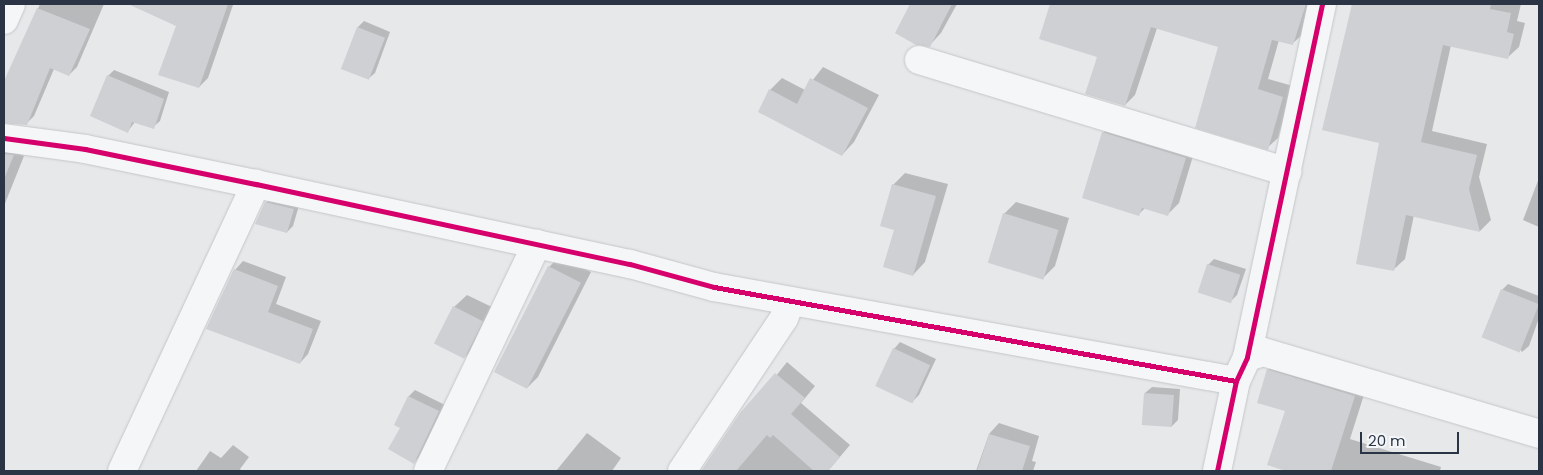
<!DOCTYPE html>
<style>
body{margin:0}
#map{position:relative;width:1543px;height:475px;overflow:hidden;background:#e6e8ea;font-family:Poppins,sans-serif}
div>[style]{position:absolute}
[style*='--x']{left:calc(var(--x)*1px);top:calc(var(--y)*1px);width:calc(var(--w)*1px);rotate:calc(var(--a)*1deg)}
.shadow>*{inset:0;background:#0003}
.building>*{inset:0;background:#ced0d3;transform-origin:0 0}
.roads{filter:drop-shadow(0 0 1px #c4c6c8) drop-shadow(0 0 1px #c4c6c8)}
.minor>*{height:28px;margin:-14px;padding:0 14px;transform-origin:14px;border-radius:14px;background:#f5f6f7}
.cycleway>*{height:5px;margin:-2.5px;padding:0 2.5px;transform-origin:2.5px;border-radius:2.5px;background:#d6006c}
span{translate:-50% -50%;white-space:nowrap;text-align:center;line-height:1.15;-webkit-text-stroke:4px #f4f6f9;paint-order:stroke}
.frame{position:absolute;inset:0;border:5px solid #2b3445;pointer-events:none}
.scale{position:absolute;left:1360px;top:432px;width:99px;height:22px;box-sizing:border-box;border:2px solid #2b3445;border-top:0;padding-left:6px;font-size:15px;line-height:18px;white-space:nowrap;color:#2b3445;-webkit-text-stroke:4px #f4f6f9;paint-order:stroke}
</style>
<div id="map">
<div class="shadow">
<i style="clip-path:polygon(40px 4px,104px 4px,77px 67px,69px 75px,54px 69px,34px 116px,26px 124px,4px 123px,4px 88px)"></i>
<i style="clip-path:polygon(188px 4px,237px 4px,233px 5px,208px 78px,199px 87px,184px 8px)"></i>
<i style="clip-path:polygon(912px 4px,957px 4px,941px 33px,929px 46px,896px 33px)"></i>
<i style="clip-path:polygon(1051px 4px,1165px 4px,1135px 95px,1125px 105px,1098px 56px,1040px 38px)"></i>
<i style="clip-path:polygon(1215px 4px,1312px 4px,1303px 34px,1292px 44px,1279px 40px,1268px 79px,1293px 86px,1278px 138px,1267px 148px,1220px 46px,1203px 41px)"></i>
<i style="clip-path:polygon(1441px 4px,1521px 4px,1517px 21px,1525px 23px,1519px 47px,1507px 58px,1451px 45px,1432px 131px,1487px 144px,1479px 177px,1491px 220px,1480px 231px,1414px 215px,1405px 259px,1393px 270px)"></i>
<i style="clip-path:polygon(364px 21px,390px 32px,375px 73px,368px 79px,358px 27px)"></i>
<i style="clip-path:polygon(823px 67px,879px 95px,854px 142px,842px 155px,770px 90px,782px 78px,805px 90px)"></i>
<i style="clip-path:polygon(114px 70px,169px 92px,160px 121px,153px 127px,135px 122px,128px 131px,108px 76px)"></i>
<i style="clip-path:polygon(1114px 121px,1196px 146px,1179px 203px,1168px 214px,1145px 208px,1139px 214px,1103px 133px)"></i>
<i style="clip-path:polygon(4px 145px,24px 156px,4px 206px)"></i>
<i style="clip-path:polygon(905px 173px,948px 184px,925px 262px,913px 275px,895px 229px,893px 185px)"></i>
<i style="clip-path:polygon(1539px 178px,1539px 227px,1523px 220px)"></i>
<i style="clip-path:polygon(272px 196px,300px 202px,293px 226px,287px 232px,266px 203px)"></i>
<i style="clip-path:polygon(1016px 202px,1069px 218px,1055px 266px,1042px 279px,1004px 214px)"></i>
<i style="clip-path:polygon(560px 256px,591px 272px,538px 377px,527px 388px,549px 267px)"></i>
<i style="clip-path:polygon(1214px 259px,1246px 269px,1237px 295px,1231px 301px,1208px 265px)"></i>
<i style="clip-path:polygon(243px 261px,286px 277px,276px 304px,321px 321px,308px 354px,300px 363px,235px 270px)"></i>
<i style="clip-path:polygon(1508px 284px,1539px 296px,1539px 318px,1529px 346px,1522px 352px,1493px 314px,1502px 290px)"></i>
<i style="clip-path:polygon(467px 295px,494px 308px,477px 344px,465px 357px,436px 342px,454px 307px)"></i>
<i style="clip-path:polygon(900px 342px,936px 359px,919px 395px,913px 401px,894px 349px)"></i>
<i style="clip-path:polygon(1282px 356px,1368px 382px,1350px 439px,1441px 467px,1440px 471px,1290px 471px,1269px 465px,1286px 411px,1268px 370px)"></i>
<i style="clip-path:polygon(787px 362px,815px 386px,801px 403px,850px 445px,828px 471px,732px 471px,713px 455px)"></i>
<i style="clip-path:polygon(1152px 387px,1180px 389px,1178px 420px,1171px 427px,1145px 393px)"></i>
<i style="clip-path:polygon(415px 390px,445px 405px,420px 456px,414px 463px,402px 428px,409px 396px)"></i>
<i style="clip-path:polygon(999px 423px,1039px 436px,1032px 461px,1036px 462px,1033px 471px,976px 471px,989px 434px)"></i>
<i style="clip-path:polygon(587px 433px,621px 458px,612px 471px,556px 471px)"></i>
<i style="clip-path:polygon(233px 445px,249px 457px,240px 469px,242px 471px,196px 471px,210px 451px,221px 458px)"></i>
</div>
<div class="building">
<i style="clip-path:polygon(128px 4px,228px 4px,199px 88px,158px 75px,176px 26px)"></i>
<i style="clip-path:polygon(910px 4px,952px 4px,930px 47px,916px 45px,895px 33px)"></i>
<i style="clip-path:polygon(1050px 4px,1306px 4px,1293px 45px,1272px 40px,1258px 89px,1283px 97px,1268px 150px,1195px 128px,1218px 47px,1151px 27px,1125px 106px,1085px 94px,1097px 57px,1039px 39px)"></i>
<i style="clip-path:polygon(1352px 4px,1491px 4px,1490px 9px,1511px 13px,1507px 32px,1514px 34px,1508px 59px,1443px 45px,1421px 142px,1477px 155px,1469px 189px,1480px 232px,1406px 215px,1394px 271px,1356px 264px,1379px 143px,1322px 130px)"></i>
<i style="clip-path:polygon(37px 8px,90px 29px,69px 76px,50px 68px,27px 125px,4px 123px,4px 81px)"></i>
<i style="left:357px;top:27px;width:30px;height:45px;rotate:21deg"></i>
<i style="clip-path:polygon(107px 75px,164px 99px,154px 129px,132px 122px,128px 133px,90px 116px)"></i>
<i style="clip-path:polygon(810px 78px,868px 108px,842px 156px,758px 112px,769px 89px,797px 104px)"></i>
<i style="clip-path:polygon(1102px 132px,1186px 158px,1168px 216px,1142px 208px,1139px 216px,1082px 198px)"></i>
<i style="clip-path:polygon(4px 154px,14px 155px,4px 179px)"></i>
<i style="clip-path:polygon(892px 184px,936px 196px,913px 276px,883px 267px,894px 230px,880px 226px)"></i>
<i style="clip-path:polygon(265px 202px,294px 209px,287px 233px,255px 224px)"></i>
<i style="left:1003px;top:213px;width:58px;height:52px;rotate:17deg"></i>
<i style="left:1207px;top:264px;width:35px;height:30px;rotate:18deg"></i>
<i style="left:548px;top:266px;width:37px;height:119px;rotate:27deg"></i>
<i style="clip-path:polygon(234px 269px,278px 286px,268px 312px,313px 329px,300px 364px,206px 329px)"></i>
<i style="left:1501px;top:289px;width:41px;height:52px;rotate:22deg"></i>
<i style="left:453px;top:306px;width:34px;height:42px;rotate:27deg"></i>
<i style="left:893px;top:348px;width:41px;height:42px;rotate:25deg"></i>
<i style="clip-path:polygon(1267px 369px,1355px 396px,1331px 471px,1286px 471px,1267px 465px,1285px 411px,1257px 403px)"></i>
<i style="clip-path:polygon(775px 373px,805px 398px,791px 414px,840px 457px,828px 471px,814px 471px,773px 435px,770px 438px,767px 435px,736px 471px,701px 471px,740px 413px)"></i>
<i style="left:1144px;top:393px;width:30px;height:32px;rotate:4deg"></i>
<i style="clip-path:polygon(408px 396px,439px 411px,414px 464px,388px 449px,400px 428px,394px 425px)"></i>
<i style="clip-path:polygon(989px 434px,1030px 446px,1022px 471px,977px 471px)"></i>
</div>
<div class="roads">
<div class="minor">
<i style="--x:4;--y:20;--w:17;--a:-66"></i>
<i style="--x:919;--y:60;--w:385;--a:16.9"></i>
<i style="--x:4;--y:138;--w:82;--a:7.7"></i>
<i style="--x:85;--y:149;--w:175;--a:11.6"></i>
<i style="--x:256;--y:184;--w:382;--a:12.1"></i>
<i style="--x:630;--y:264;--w:87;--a:15.3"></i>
<i style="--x:714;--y:287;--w:530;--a:10.21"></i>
<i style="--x:1247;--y:357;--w:17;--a:-17"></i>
<i style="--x:1263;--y:352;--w:288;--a:16.5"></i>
<i style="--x:122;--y:471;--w:317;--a:-65"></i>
<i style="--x:428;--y:471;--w:252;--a:-64.4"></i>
<i style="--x:682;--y:471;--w:184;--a:-56.3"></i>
<i style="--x:784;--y:318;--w:18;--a:-68"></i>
<i style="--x:1217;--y:471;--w:92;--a:-78.1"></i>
<i style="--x:1236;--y:381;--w:26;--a:-65"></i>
<i style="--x:1247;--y:357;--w:361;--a:-78"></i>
</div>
</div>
<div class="cycleway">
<i style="--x:4;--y:138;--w:82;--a:7.7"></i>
<i style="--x:85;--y:149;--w:175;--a:11.6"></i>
<i style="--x:256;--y:184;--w:382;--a:12.1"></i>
<i style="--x:630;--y:264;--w:87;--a:15.3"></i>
<i style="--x:714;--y:287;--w:530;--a:10.21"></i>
<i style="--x:1217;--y:471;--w:92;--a:-78.1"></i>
<i style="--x:1236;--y:381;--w:26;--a:-65"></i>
<i style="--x:1247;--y:357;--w:361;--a:-78"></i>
</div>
<div class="frame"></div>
<div class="scale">20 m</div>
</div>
